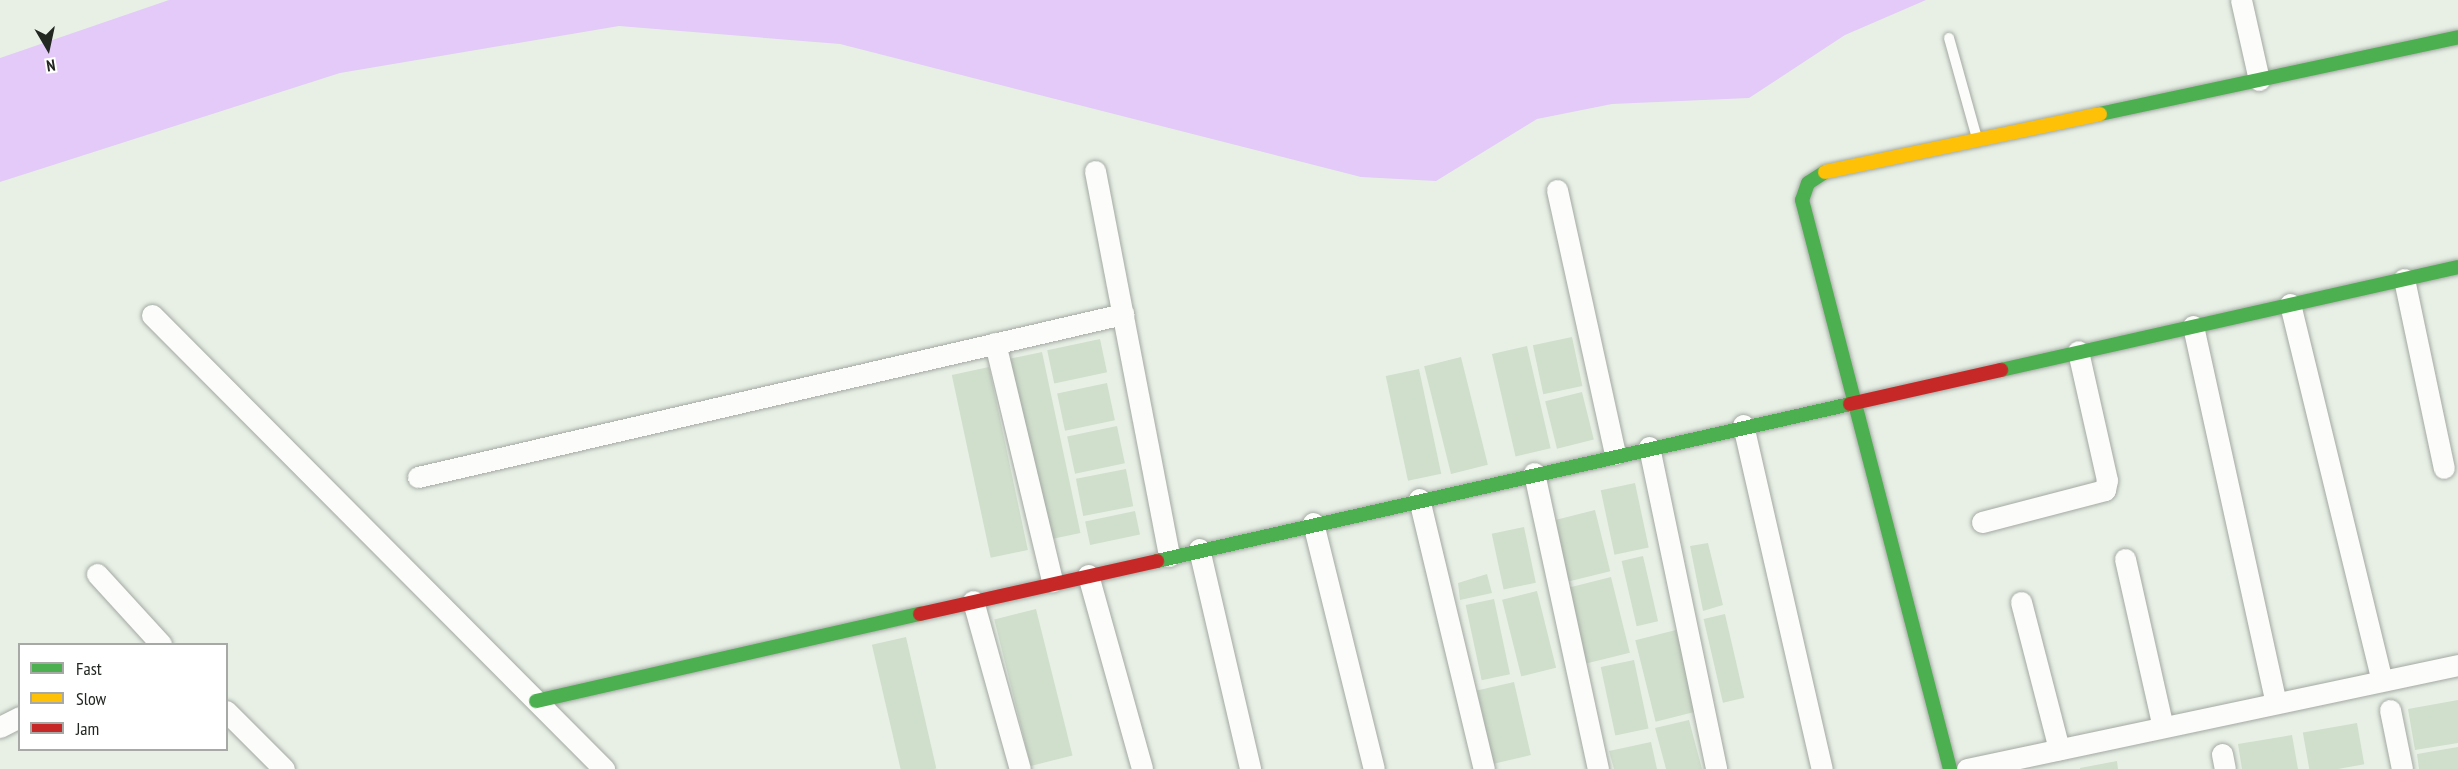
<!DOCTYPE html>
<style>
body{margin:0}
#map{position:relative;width:2458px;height:769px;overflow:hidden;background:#e8f0e6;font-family:"PT Sans Narrow",sans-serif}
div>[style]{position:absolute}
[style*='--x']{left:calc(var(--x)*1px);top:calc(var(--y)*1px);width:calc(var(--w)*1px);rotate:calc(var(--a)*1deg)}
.water>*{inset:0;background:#e3caf8}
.building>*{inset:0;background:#d0decc;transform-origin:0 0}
.roads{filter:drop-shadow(0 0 2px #a3a9a2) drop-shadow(0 0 2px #a3a9a2)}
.lane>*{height:10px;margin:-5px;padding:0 5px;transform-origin:5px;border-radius:5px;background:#fcfdfb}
.street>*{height:21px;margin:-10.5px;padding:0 10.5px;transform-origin:10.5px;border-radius:10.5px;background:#fcfdfb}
.fast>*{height:14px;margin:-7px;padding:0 7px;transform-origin:7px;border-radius:7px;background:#4caf50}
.slow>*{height:14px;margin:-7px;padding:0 7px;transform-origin:7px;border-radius:7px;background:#ffc107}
.jam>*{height:14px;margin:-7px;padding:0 7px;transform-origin:7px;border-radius:7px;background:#c62828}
span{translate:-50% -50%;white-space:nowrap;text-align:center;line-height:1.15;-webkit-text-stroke:4.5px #fff;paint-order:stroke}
.legend{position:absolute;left:18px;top:643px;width:210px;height:108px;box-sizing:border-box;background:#fff;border:2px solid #a7a9a6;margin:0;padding:8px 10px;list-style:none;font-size:18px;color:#222721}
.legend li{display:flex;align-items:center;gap:12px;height:30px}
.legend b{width:30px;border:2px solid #a7a9a6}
.north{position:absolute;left:18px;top:18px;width:60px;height:60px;-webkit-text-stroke:4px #fff;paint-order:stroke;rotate:171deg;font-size:16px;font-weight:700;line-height:24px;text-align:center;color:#222721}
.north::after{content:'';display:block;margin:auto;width:21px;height:27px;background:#222721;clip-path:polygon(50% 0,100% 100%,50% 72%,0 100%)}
</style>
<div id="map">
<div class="water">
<i style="clip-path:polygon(169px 0,1926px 0,1845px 35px,1749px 98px,1612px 104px,1537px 119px,1436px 181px,1361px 177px,840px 44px,619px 26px,340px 73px,0 182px,0 58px)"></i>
</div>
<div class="building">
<i style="left:1572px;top:337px;width:50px;height:40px;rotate:78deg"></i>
<i style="left:1100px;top:339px;width:34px;height:54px;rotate:78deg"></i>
<i style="left:1527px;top:346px;width:105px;height:36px;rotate:77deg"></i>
<i style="left:1042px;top:352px;width:185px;height:34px;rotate:78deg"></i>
<i style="left:1461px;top:357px;width:111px;height:38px;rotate:76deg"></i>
<i style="left:989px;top:367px;width:187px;height:38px;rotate:78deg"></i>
<i style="left:1419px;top:369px;width:107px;height:34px;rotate:78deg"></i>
<i style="left:1107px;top:383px;width:38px;height:51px;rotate:78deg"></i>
<i style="left:1582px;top:392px;width:49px;height:38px;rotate:76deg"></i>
<i style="left:1117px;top:426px;width:38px;height:51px;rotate:78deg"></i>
<i style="left:1126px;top:469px;width:38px;height:51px;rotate:79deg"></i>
<i style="left:1635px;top:483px;width:66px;height:35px;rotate:78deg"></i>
<i style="left:1595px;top:510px;width:63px;height:44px;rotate:76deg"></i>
<i style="left:1135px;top:511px;width:24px;height:51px;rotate:78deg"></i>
<i style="left:1524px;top:527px;width:57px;height:33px;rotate:78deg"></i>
<i style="clip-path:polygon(1708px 543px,1723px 605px,1703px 611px,1690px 546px)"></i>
<i style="left:1643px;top:556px;width:67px;height:22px;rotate:77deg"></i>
<i style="clip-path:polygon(1487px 574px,1492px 593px,1460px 600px,1458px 583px)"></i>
<i style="left:1611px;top:577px;width:78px;height:46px;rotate:76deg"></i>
<i style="left:1537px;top:591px;width:79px;height:36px;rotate:76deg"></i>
<i style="left:1494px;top:599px;width:77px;height:29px;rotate:78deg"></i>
<i style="left:1036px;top:609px;width:151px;height:43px;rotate:76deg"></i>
<i style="left:1725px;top:614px;width:86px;height:22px;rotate:77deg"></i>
<i style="left:1676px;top:630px;width:84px;height:42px;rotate:76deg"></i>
<i style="left:906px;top:637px;width:135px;height:35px;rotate:77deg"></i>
<i style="left:1634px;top:660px;width:70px;height:34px;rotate:78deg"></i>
<i style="left:1514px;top:682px;width:75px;height:38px;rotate:77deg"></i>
<i style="clip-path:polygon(2458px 700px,2458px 743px,2415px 750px,2408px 709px)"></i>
<i style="clip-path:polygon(1689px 720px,1702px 769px,1666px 769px,1655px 728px)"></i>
<i style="left:2357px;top:723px;width:42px;height:55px;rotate:80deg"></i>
<i style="clip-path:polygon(2292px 735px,2298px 769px,2242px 769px,2238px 744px)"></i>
<i style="clip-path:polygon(1651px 742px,1657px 769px,1614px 769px,1609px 751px)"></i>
<i style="clip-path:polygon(2458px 747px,2458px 769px,2419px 769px,2417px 754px)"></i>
<i style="clip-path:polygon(2117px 761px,2118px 769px,2080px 769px,2080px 768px)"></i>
</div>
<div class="roads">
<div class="lane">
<i style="--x:1949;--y:38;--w:104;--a:74.4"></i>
</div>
<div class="street">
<i style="--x:2241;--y:0;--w:82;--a:77.3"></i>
<i style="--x:1095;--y:171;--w:392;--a:79.1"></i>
<i style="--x:1557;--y:190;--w:270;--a:77.6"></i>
<i style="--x:2404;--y:279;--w:193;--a:78.1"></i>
<i style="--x:2290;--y:304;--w:387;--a:76.3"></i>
<i style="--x:152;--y:315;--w:641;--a:45.13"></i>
<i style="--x:2193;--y:326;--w:386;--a:77.6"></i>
<i style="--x:995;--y:343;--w:245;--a:76.5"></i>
<i style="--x:1743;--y:425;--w:353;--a:77.1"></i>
<i style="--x:1649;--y:447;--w:329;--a:78.2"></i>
<i style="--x:1534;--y:473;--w:303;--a:77.8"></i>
<i style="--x:418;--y:477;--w:724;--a:-13.02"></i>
<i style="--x:1419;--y:499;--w:278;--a:76.5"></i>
<i style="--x:1982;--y:522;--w:127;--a:-14.6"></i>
<i style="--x:2105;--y:490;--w:10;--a:-79"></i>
<i style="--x:2107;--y:480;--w:132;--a:-102.7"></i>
<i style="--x:1313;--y:523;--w:253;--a:76.1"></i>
<i style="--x:1199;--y:549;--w:226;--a:76.9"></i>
<i style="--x:2125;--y:559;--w:172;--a:77.3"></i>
<i style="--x:97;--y:574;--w:95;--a:47.6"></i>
<i style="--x:1088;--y:575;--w:201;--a:74.4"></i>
<i style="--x:973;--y:601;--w:174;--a:74.4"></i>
<i style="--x:2021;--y:602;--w:152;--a:75.5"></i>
<i style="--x:2390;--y:710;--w:60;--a:78.5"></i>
<i style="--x:226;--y:711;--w:82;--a:45"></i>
<i style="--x:0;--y:727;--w:22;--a:-27"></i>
<i style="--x:2222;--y:754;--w:15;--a:79"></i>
<i style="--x:1967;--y:769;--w:502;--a:-11.96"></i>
</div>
<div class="fast">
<i style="--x:2100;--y:114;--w:366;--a:-12.1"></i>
<i style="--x:1825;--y:172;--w:20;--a:147"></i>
<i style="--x:1808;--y:183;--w:18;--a:109"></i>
<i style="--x:1802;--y:200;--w:588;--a:75.42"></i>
<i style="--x:2001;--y:370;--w:468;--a:-12.7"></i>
<i style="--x:1157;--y:561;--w:711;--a:-12.76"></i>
<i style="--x:536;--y:701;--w:394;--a:-12.8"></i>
</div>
<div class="slow">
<i style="--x:1825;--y:172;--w:281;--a:-11.9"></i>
</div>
<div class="jam">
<i style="--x:1850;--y:404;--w:155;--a:-12.7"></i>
<i style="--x:920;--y:614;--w:243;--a:-12.6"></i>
</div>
</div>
<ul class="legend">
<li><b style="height:8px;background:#4caf50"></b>Fast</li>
<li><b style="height:8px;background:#ffc107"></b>Slow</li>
<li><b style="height:8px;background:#c62828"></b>Jam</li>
</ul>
<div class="north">N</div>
</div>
